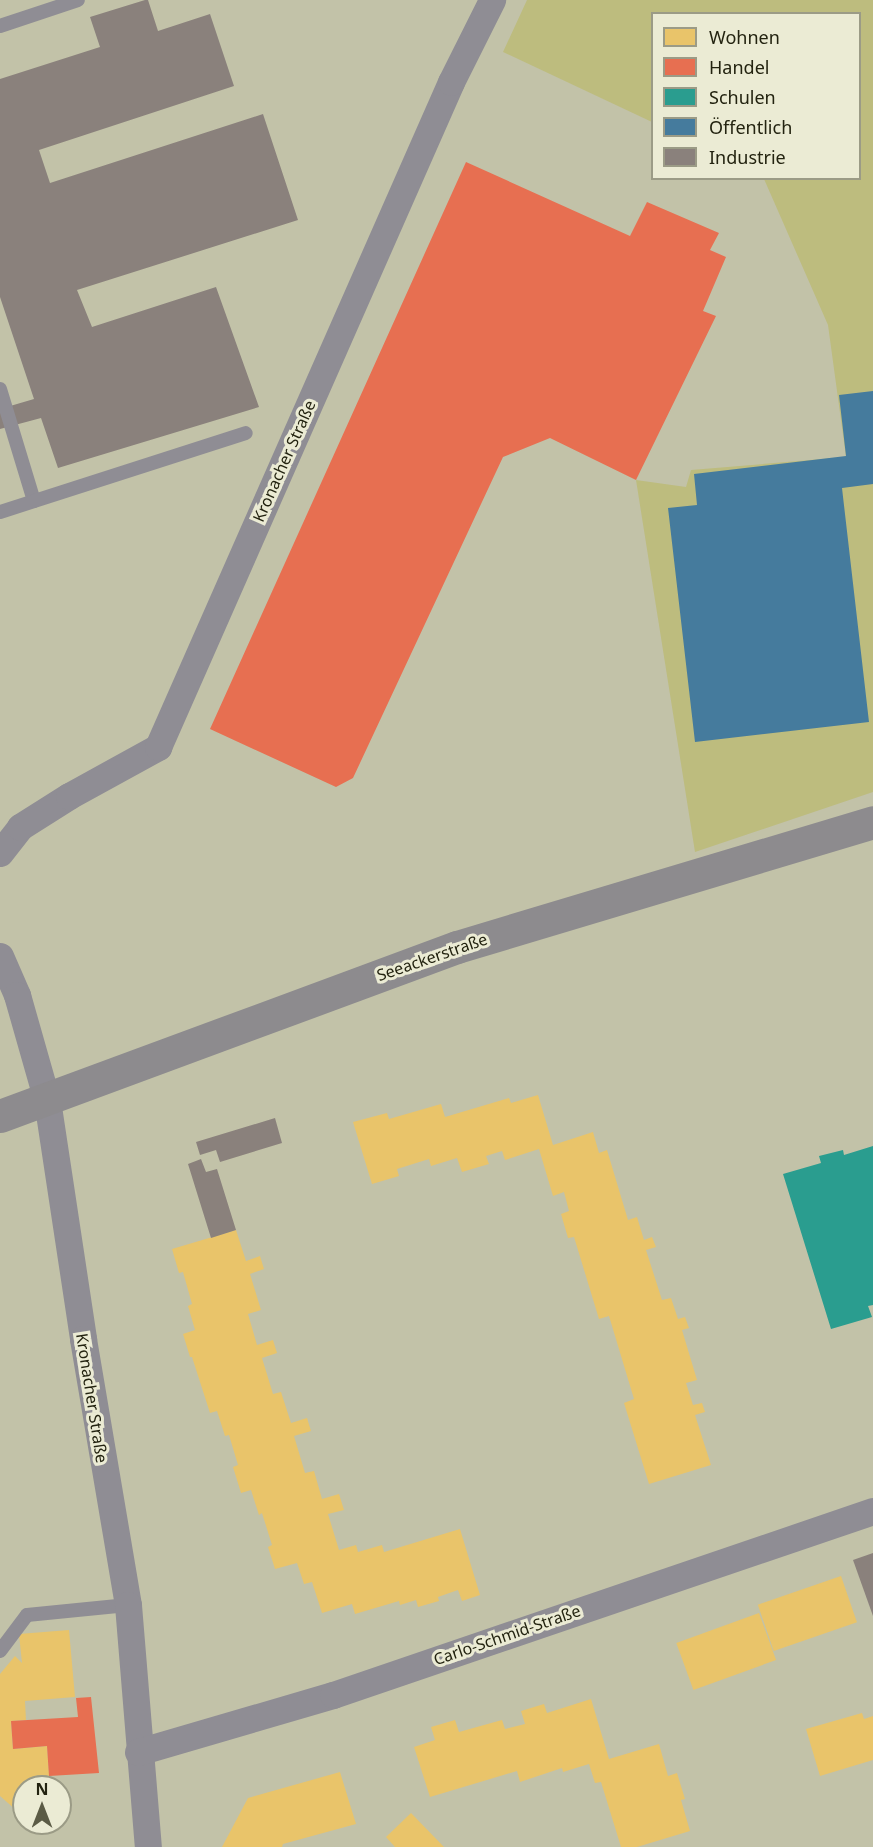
<!DOCTYPE html>
<meta charset="utf-8">
<style>
body{margin:0}
#map{position:relative;width:873px;height:1847px;overflow:hidden;background:#c2c2a8;font-family:"Noto Sans",sans-serif}
div>[style]{position:absolute}
[style*='--x']{left:calc(var(--x)*1px);top:calc(var(--y)*1px);width:calc(var(--w)*1px);rotate:calc(var(--a)*1deg)}
.green>*{inset:0;background:#bdbc7e}
.homes>*{inset:0;background:#e9c46a;transform-origin:0 0}
.shops>*{inset:0;background:#e76f51}
.schools>*{inset:0;background:#2a9d8f}
.public>*{inset:0;background:#457b9d}
.industry>*{inset:0;background:#8a817c}
.service>*{height:14px;margin:-7px;padding:0 7px;transform-origin:7px;border-radius:7px;background:#8f8d94}
.minor>*{height:27px;margin:-13.5px;padding:0 13.5px;transform-origin:13.5px;border-radius:13.5px;background:#8f8d94}
.secondary>*{height:33px;margin:-16.5px;padding:0 16.5px;transform-origin:16.5px;border-radius:16.5px;background:#8d8b8e}
span{translate:-50% -50%;white-space:nowrap;text-align:center;line-height:1.15;-webkit-text-stroke:6px #ebebd4;paint-order:stroke}
.street-label{font-size:16px;color:#232310}
.legend{position:absolute;left:651px;top:12px;width:210px;height:168px;box-sizing:border-box;background:#ebebd4;border:2px solid #9b9b86;margin:0;padding:8px 10px;list-style:none;font-size:18px;color:#232310}
.legend li{display:flex;align-items:center;gap:12px;height:30px}
.legend b{width:30px;border:2px solid #9b9b86}
.north{position:absolute;left:12px;top:1775px;width:60px;height:60px;box-sizing:border-box;background:#ebebd4;border:2px solid #9b9b86;border-radius:50%;rotate:0deg;font-size:16px;font-weight:700;line-height:24px;text-align:center;color:#232310}
.north::after{content:'';display:block;margin:auto;width:21px;height:27px;background:#5b5b45;clip-path:polygon(50% 0,100% 100%,50% 72%,0 100%)}
</style>
<div id="map">
<div class="green">
<i style="clip-path:polygon(527px 0,873px 0,873px 792px,695px 852px,636px 480px,686px 487px,691px 470px,846px 457px,828px 325px,764px 179px,860px 178px,860px 14px,652px 14px,652px 122px,503px 52px)"></i>
</div>
<div class="homes">
<i style="clip-path:polygon(538px 1095px,553px 1145px,593px 1132px,599px 1153px,607px 1150px,628px 1220px,637px 1217px,644px 1240px,652px 1237px,656px 1247px,646px 1250px,662px 1300px,671px 1298px,678px 1319px,685px 1317px,689px 1328px,682px 1330px,697px 1380px,686px 1383px,693px 1405px,702px 1403px,705px 1412px,695px 1415px,711px 1465px,649px 1484px,624px 1403px,634px 1399px,609px 1316px,599px 1319px,574px 1237px,568px 1238px,561px 1214px,569px 1211px,564px 1192px,553px 1196px,539px 1149px,505px 1160px,502px 1151px,486px 1156px,489px 1164px,462px 1172px,457px 1158px,431px 1166px,429px 1159px,397px 1169px,399px 1176px,372px 1184px,353px 1122px,387px 1113px,389px 1119px,441px 1104px,445px 1117px,509px 1098px,511px 1103px)"></i>
<i style="clip-path:polygon(236px 1230px,246px 1261px,260px 1256px,264px 1269px,250px 1274px,261px 1310px,248px 1314px,257px 1345px,273px 1340px,277px 1353px,262px 1358px,273px 1394px,281px 1392px,291px 1423px,307px 1418px,311px 1431px,294px 1436px,305px 1473px,314px 1471px,322px 1499px,339px 1494px,344px 1510px,328px 1514px,339px 1550px,356px 1545px,358px 1552px,382px 1545px,384px 1552px,460px 1529px,480px 1595px,462px 1601px,458px 1590px,438px 1597px,439px 1601px,418px 1607px,416px 1600px,400px 1605px,399px 1601px,355px 1614px,352px 1604px,322px 1613px,312px 1582px,304px 1584px,297px 1563px,275px 1569px,268px 1547px,272px 1545px,262px 1513px,259px 1515px,251px 1490px,241px 1493px,233px 1467px,238px 1465px,229px 1435px,225px 1436px,217px 1411px,210px 1413px,192px 1357px,190px 1357px,183px 1334px,195px 1330px,188px 1306px,192px 1304px,183px 1272px,179px 1273px,172px 1249px)"></i>
<i style="left:841px;top:1576px;width:49px;height:88px;rotate:71deg"></i>
<i style="left:759px;top:1613px;width:50px;height:88px;rotate:70deg"></i>
<i style="clip-path:polygon(69px 1630px,75px 1697px,25px 1701px,26px 1720px,11px 1721px,13px 1749px,47px 1746px,50px 1787px,24px 1787px,24px 1822px,16px 1810px,0 1796px,0 1674px,15px 1656px,22px 1663px,19px 1634px)"></i>
<i style="clip-path:polygon(591px 1699px,609px 1759px,659px 1744px,668px 1776px,677px 1773px,685px 1799px,681px 1800px,690px 1831px,637px 1847px,621px 1847px,601px 1782px,595px 1783px,589px 1764px,563px 1772px,562px 1768px,520px 1782px,517px 1771px,430px 1797px,414px 1747px,435px 1740px,431px 1727px,455px 1720px,459px 1732px,502px 1720px,505px 1729px,525px 1724px,521px 1711px,544px 1704px,547px 1713px)"></i>
<i style="clip-path:polygon(862px 1713px,864px 1719px,873px 1716px,873px 1760px,820px 1776px,806px 1729px)"></i>
<i style="clip-path:polygon(340px 1772px,356px 1824px,283px 1844px,282px 1847px,222px 1847px,248px 1798px)"></i>
<i style="clip-path:polygon(411px 1813px,444px 1847px,395px 1847px,386px 1837px)"></i>
<i style="clip-path:polygon(25px 1823px,44px 1823px,36px 1832px)"></i>
</div>
<div class="shops">
<i style="clip-path:polygon(466px 162px,630px 236px,647px 202px,719px 233px,710px 250px,726px 257px,703px 311px,716px 316px,636px 480px,550px 438px,503px 457px,353px 778px,336px 787px,210px 729px)"></i>
<i style="clip-path:polygon(91px 1697px,99px 1773px,49px 1776px,47px 1746px,13px 1749px,11px 1721px,78px 1717px,76px 1698px)"></i>
</div>
<div class="schools">
<i style="clip-path:polygon(873px 1146px,873px 1305px,868px 1306px,872px 1317px,831px 1329px,783px 1174px,821px 1163px,819px 1156px,843px 1150px,844px 1155px)"></i>
</div>
<div class="public">
<i style="clip-path:polygon(873px 391px,873px 484px,842px 488px,869px 722px,695px 742px,668px 508px,697px 505px,694px 474px,846px 456px,839px 395px)"></i>
</div>
<div class="industry">
<i style="clip-path:polygon(145px 0,148px 0,158px 31px,210px 14px,234px 86px,39px 150px,50px 183px,263px 114px,298px 220px,77px 290px,92px 327px,216px 287px,259px 407px,58px 468px,41px 418px,0 429px,0 409px,34px 399px,0 297px,0 79px,100px 47px,90px 17px)"></i>
<i style="clip-path:polygon(275px 1118px,282px 1143px,220px 1162px,216px 1150px,200px 1155px,196px 1142px)"></i>
<i style="clip-path:polygon(201px 1159px,206px 1172px,217px 1169px,236px 1230px,211px 1238px,188px 1164px)"></i>
<i style="clip-path:polygon(873px 1553px,873px 1616px,853px 1560px)"></i>
</div>
<div class="service">
<i style="--x:0;--y:26;--w:82;--a:-18.4"></i>
<i style="--x:0;--y:389;--w:117;--a:73.1"></i>
<i style="--x:0;--y:512;--w:258;--a:-17.8"></i>
<i style="--x:0;--y:1651;--w:45;--a:-53.1"></i>
<i style="--x:27;--y:1615;--w:101;--a:-5.7"></i>
</div>
<div class="minor">
<i style="--x:0;--y:853;--w:33;--a:-52"></i>
<i style="--x:20;--y:827;--w:58;--a:-32.3"></i>
<i style="--x:69;--y:796;--w:102;--a:-28.8"></i>
<i style="--x:158;--y:747;--w:727;--a:-66.22"></i>
<i style="--x:451;--y:82;--w:92;--a:-63.4"></i>
<i style="--x:0;--y:956;--w:43;--a:66.4"></i>
<i style="--x:17;--y:995;--w:109;--a:74.1"></i>
<i style="--x:47;--y:1100;--w:242;--a:81.4"></i>
<i style="--x:83;--y:1339;--w:270;--a:80.4"></i>
<i style="--x:128;--y:1605;--w:243;--a:85.3"></i>
<i style="--x:138;--y:1752;--w:203;--a:-16.3"></i>
<i style="--x:333;--y:1695;--w:570;--a:-18.82"></i>
</div>
<div class="secondary">
<i style="--x:0;--y:1116;--w:487;--a:-20.3"></i>
<i style="--x:457;--y:947;--w:434;--a:-16.7"></i>
</div>
<div class="street-label">
<span style="left:284px;top:461px;rotate:-66deg">Kronacher Straße</span>
<span style="left:432px;top:957px;rotate:-19deg">Seeackerstraße</span>
<span style="left:92px;top:1398px;rotate:81deg">Kronacher Straße</span>
<span style="left:507px;top:1635px;rotate:-19deg">Carlo-Schmid-Straße</span>
</div>
<ul class="legend">
<li><b style="height:16px;background:#e9c46a"></b>Wohnen</li>
<li><b style="height:16px;background:#e76f51"></b>Handel</li>
<li><b style="height:16px;background:#2a9d8f"></b>Schulen</li>
<li><b style="height:16px;background:#457b9d"></b>Öffentlich</li>
<li><b style="height:16px;background:#8a817c"></b>Industrie</li>
</ul>
<div class="north">N</div>
</div>
